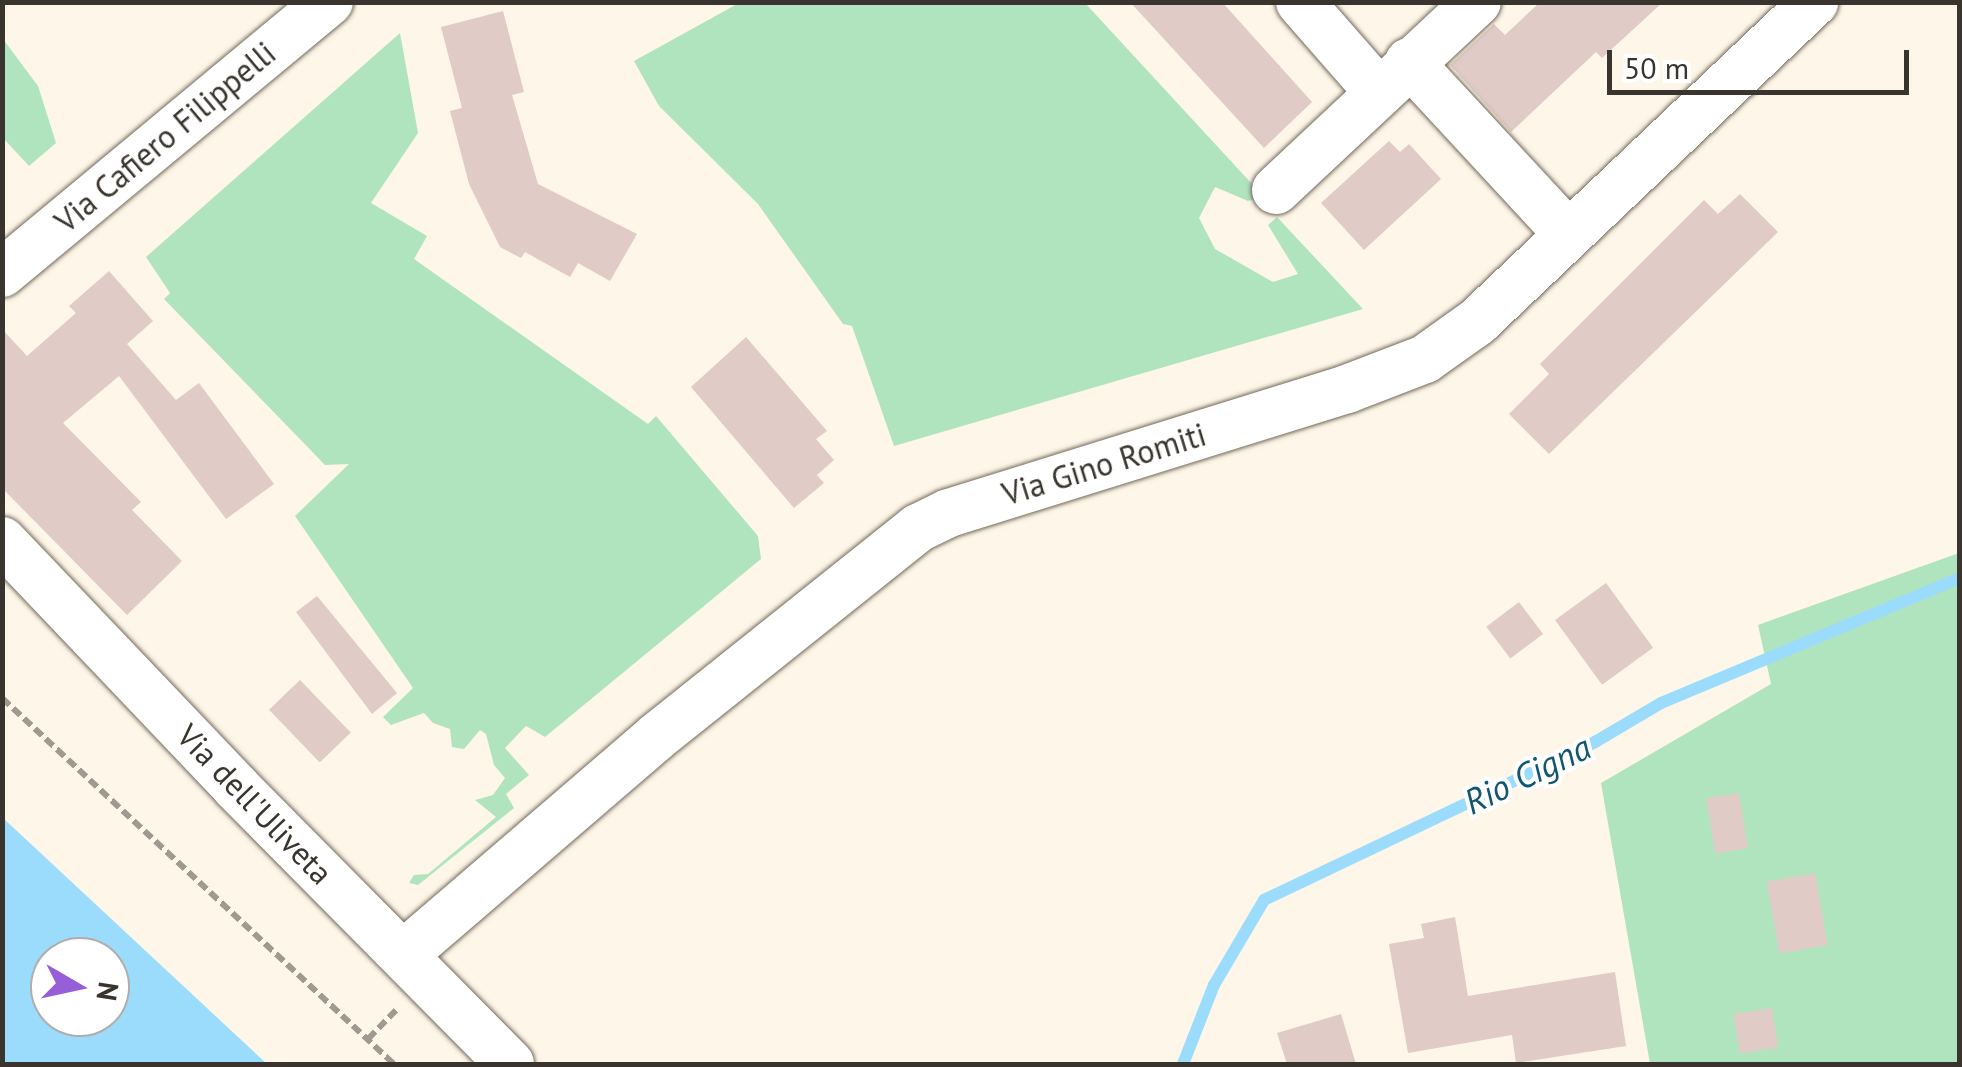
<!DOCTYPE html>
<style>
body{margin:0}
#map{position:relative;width:1962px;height:1067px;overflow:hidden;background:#fef6e8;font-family:"PT Sans",sans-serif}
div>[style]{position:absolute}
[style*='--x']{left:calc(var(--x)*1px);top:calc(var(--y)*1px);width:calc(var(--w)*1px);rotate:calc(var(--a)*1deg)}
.green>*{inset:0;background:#b0e4bf}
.water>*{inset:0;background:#9bdcfc}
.stream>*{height:12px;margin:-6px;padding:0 6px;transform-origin:6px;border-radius:6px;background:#9bdcfc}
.building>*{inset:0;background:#e0cbc6;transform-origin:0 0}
.path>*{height:6px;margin-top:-3px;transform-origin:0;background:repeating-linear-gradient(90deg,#9f998f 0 10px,transparent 0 15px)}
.roads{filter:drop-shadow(0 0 2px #72695b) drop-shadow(0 0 2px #72695b)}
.minor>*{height:48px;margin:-24px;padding:0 24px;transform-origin:24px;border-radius:24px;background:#fff}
span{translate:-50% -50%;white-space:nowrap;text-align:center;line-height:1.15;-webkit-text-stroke:8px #fff;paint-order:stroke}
.street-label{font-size:32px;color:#39352e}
.water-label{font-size:35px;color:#115570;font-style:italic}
.frame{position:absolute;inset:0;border:5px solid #39352e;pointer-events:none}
.north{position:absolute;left:30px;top:937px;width:100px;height:100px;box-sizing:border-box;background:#fff;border:2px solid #b0aeab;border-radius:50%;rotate:99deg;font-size:28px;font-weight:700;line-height:40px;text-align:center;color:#39352e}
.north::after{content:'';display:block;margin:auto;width:35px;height:45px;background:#965fd7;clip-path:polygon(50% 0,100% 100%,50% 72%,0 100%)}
.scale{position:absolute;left:1607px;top:50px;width:302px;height:45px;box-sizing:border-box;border:5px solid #39352e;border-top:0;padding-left:12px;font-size:30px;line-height:35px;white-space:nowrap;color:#39352e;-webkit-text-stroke:8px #fff;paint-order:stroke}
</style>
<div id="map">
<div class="green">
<i style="clip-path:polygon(739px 3px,1085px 3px,1264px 197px,1248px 201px,1215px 187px,1199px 218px,1215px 249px,1273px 282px,1298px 274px,1268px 225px,1277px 217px,1363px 309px,894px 446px,852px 326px,843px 324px,758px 204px,659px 106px,634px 61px)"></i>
<i style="clip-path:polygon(400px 33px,418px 133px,371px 203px,427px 236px,414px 259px,648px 424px,656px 416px,758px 536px,761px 559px,545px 737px,526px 726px,505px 748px,529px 775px,506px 794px,514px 808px,418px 885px,409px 883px,414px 875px,428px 874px,496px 817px,475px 800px,493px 795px,505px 778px,494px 765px,486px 734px,480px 730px,464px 749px,452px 747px,450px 729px,433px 723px,424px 713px,391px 725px,383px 717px,413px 688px,295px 516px,349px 464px,325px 465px,164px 299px,170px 293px,146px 257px)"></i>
<i style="clip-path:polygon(3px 39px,38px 86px,56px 143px,29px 166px,3px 138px)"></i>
<i style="clip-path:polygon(1959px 553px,1959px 1064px,1650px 1064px,1601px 783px,1771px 684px,1758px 625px)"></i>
</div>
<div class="water">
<i style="clip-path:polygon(evenodd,2px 818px,3px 818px,267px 1064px,3px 1064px,2px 818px,50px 957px,110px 957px,110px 1017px,50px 1017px,50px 957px)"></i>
</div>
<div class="stream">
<i style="--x:1183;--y:1064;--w:85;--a:-68.6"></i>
<i style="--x:1214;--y:985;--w:99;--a:-59.5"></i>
<i style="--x:1264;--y:900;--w:367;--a:-25.5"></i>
<i style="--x:1595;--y:742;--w:77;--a:-30.6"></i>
<i style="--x:1661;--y:703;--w:324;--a:-22.7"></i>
</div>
<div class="building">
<i style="clip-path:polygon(1130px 2px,1222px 2px,1312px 102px,1264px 148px)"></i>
<i style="clip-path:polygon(1540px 2px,1663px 2px,1602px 58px,1596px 52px,1511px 132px,1450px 65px,1494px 24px,1505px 35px)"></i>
<i style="clip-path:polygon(503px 11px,524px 92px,512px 95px,538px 184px,637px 234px,610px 281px,578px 263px,570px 277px,525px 252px,521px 258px,500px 247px,469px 184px,450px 111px,462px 108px,441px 27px)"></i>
<i style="clip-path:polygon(1389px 141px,1400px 152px,1409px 144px,1441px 179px,1364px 250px,1321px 203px)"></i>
<i style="clip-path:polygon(1740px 194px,1778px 232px,1549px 454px,1509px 414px,1549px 374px,1540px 364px,1704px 200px,1718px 214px)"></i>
<i style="clip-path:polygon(109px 271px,153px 321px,127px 344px,176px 400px,199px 383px,274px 484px,226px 519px,119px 376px,63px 423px,141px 502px,132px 510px,182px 561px,127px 615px,2px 488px,2px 329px,27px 356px,76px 313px,69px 306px)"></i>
<i style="clip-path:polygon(746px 337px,827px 431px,816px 439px,834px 460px,817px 475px,824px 483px,794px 508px,691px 387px)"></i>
<i style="left:1606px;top:583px;width:80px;height:63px;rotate:54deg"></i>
<i style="clip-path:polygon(317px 596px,397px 693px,372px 714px,296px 612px)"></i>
<i style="left:1519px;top:602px;width:40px;height:41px;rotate:53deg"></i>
<i style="left:300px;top:680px;width:73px;height:43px;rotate:46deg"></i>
<i style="left:1739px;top:793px;width:56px;height:33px;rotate:81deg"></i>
<i style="left:1815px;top:873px;width:73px;height:49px;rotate:80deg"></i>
<i style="clip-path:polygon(1455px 917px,1468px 996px,1615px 972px,1626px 1046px,1516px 1063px,1512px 1035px,1408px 1053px,1389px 944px,1424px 938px,1421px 924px)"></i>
<i style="left:1772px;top:1008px;width:40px;height:39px;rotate:81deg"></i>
<i style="clip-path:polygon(1341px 1014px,1356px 1064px,1287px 1064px,1277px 1033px)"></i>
</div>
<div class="path">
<i style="--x:2;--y:698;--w:536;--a:43.04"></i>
<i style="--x:368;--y:1039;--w:43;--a:-45.9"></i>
</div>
<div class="roads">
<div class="minor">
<i style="--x:1300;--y:2;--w:118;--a:48.8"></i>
<i style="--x:1409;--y:62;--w:234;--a:47.2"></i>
<i style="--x:1276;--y:190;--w:275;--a:-43.1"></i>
<i style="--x:2;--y:273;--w:425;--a:-39.7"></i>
<i style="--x:2;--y:541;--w:338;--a:46.4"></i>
<i style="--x:235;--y:786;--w:391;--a:45.3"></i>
<i style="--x:403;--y:955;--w:333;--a:-40.7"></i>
<i style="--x:655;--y:738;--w:337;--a:-38.6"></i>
<i style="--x:918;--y:528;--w:34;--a:-26"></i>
<i style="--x:949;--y:513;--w:417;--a:-17.3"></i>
<i style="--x:1347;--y:389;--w:84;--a:-21"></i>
<i style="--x:1425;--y:359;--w:64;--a:-35.4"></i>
<i style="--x:1477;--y:322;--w:465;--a:-43.5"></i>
</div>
</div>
<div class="street-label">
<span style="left:165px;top:137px;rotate:-40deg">Via Cafiero Filippelli</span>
<span style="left:1104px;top:464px;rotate:-17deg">Via Gino Romiti</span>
<span style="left:255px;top:804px;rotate:46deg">Via dell'Uliveta</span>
</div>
<div class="water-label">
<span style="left:1527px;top:774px;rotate:-26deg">Rio Cigna</span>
</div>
<div class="frame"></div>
<div class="north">N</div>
<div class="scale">50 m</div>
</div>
